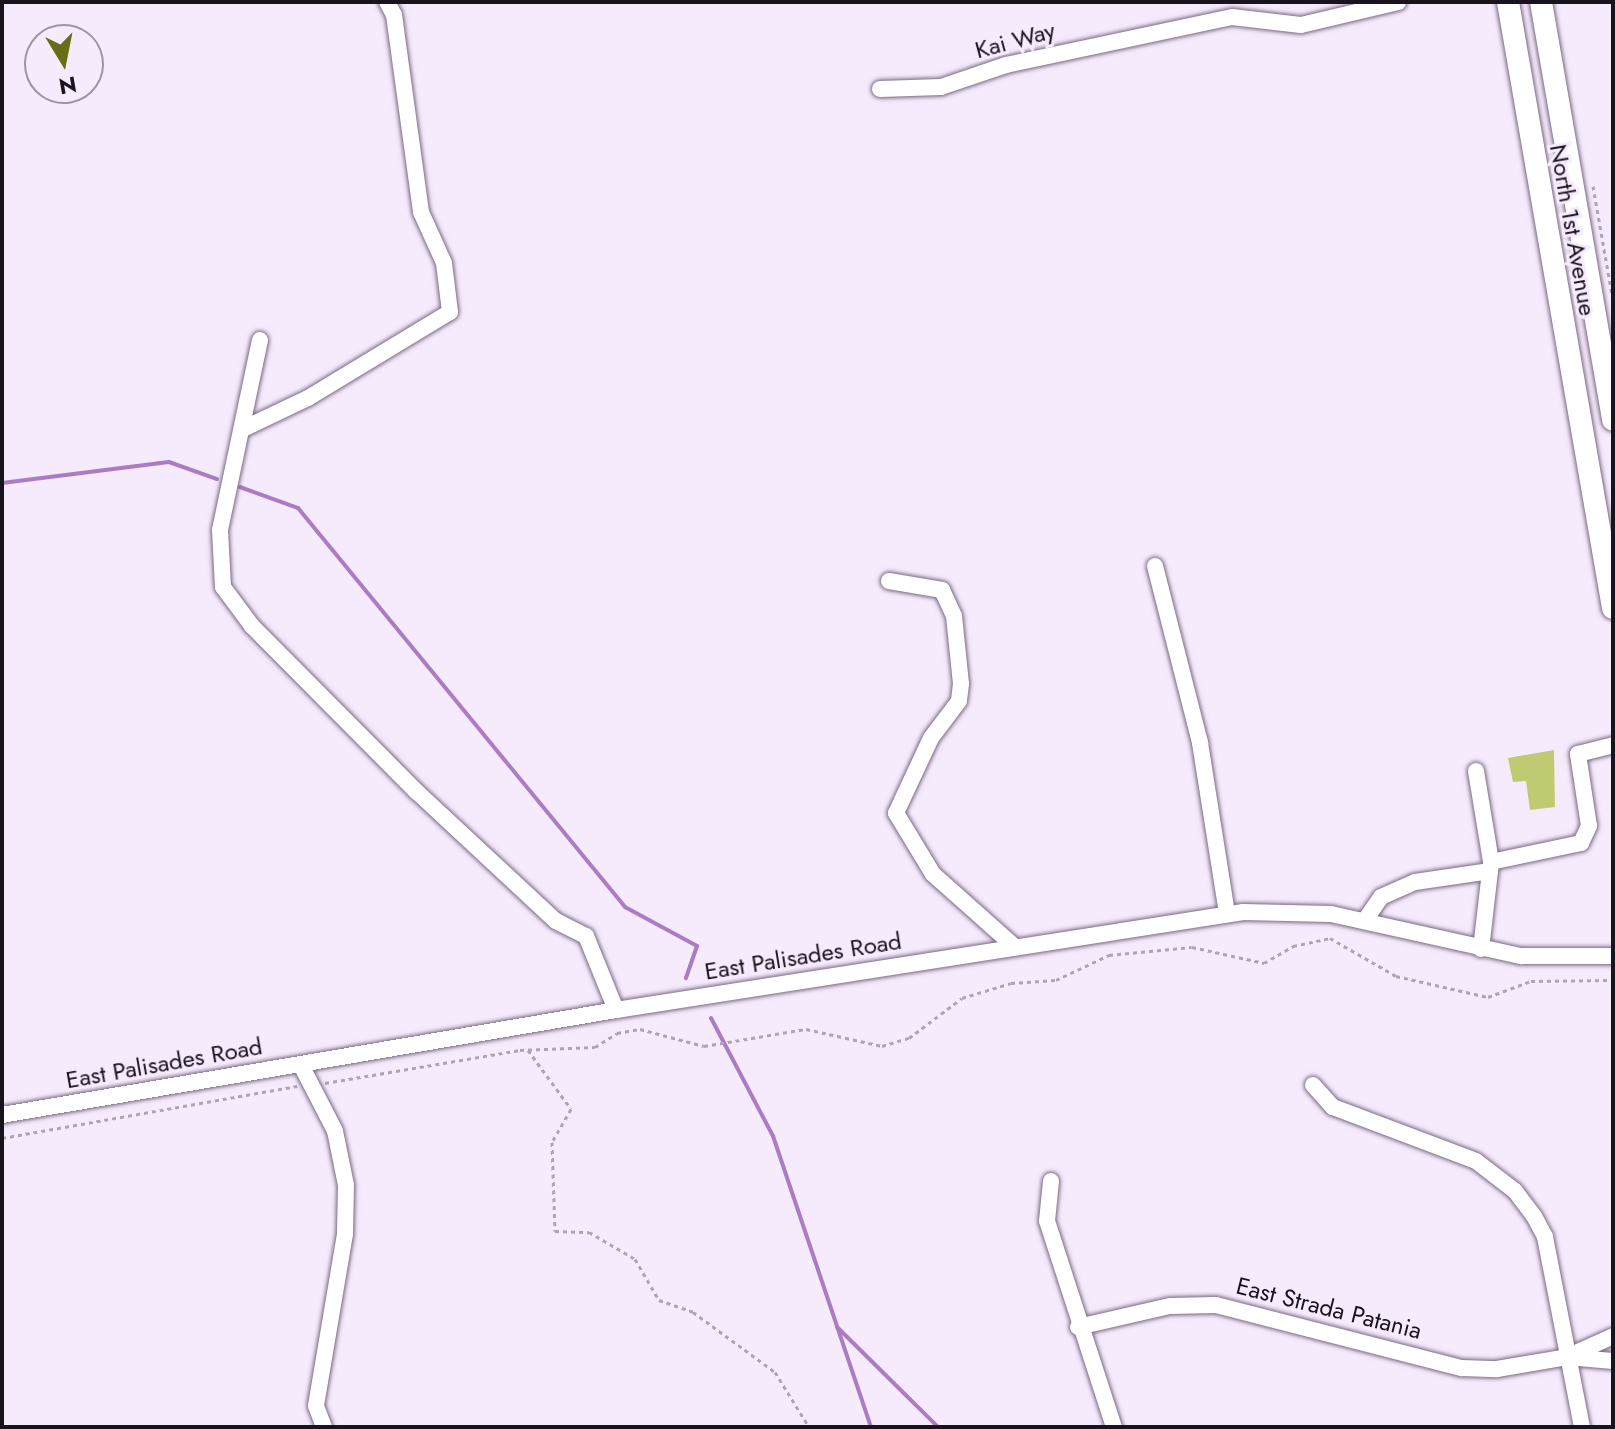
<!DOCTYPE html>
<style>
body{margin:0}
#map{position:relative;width:1615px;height:1429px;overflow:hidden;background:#f6ebfd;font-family:Jost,sans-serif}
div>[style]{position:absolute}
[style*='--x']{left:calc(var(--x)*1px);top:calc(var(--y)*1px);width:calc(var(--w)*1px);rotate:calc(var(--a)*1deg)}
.stream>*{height:4px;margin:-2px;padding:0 2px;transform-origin:2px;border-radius:2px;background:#ab7cc2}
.building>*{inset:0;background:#c0ca71}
.path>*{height:3px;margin-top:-1.5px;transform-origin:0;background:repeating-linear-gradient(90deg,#aea5b4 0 4px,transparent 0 8px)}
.roads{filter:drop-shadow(0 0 2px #796982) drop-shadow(0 0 2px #796982)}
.minor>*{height:16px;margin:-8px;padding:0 8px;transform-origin:8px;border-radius:8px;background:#fff}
.major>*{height:22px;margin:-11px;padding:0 11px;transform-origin:11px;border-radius:11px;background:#fff}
span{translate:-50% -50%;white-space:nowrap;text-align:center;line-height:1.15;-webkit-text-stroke:6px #f6ebfd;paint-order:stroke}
.street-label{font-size:24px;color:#19131d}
.frame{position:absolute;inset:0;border:4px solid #19131d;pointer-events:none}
.north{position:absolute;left:24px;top:24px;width:80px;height:80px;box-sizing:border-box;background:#f6ebfd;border:2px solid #9e95a3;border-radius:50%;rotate:170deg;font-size:22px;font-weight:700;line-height:32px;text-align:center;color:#19131d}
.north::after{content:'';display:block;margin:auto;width:28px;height:36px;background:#676e15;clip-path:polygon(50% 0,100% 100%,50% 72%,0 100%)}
</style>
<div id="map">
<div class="stream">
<i style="--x:2;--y:483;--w:168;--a:-7.2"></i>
<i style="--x:169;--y:462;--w:51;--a:19.5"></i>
<i style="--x:240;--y:487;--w:62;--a:19.9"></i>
<i style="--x:298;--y:508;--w:516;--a:50.66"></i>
<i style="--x:625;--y:907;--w:82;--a:28.4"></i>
<i style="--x:697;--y:946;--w:34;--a:109"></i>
<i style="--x:711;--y:1018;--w:133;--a:62.3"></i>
<i style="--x:773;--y:1136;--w:307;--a:71.4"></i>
<i style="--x:837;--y:1327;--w:142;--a:44.7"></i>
</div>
<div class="building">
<i style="clip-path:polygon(1554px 750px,1555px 807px,1530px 810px,1526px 781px,1513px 782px,1508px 758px)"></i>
</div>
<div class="path">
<i style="--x:1593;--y:186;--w:117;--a:80.1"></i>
<i style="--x:528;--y:1050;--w:73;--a:53.9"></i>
<i style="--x:571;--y:1109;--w:38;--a:120"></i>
<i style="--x:552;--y:1142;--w:89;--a:88.1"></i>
<i style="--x:555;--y:1231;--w:34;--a:2"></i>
<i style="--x:589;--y:1232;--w:53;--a:30.4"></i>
<i style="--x:635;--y:1259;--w:48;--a:59.7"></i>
<i style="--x:659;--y:1300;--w:36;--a:19"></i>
<i style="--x:693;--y:1312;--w:102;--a:36.2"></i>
<i style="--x:775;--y:1372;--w:65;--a:58.3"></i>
<i style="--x:325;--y:1083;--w:198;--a:-9.6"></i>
<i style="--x:520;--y:1050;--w:75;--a:-2.3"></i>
<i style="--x:595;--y:1047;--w:26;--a:-32"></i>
<i style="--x:617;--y:1033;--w:23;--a:-10"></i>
<i style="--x:640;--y:1029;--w:66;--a:14.9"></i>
<i style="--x:704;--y:1046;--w:103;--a:-9.5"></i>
<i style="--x:806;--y:1029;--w:78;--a:12.6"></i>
<i style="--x:882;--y:1046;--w:28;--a:-17"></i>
<i style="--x:909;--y:1038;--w:66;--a:-37"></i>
<i style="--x:962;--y:998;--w:51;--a:-17"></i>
<i style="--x:1011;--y:983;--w:45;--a:-3.8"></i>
<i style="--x:1056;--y:980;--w:59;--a:-25.3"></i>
<i style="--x:1109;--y:955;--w:83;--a:-5.5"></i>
<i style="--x:1192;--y:947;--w:74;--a:12.5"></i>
<i style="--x:1264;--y:963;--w:34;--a:-30"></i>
<i style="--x:1293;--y:946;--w:38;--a:-12"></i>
<i style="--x:1330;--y:938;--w:76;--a:29.9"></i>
<i style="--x:1396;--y:976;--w:94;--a:12.9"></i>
<i style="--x:1488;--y:997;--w:46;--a:-20.4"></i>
<i style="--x:1531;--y:981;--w:82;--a:-0.7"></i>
<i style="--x:2;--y:1138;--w:300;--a:-10"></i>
</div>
<div class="roads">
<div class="minor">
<i style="--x:880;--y:89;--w:61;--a:-1.9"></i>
<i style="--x:941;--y:87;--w:69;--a:-18.7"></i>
<i style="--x:1006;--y:65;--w:231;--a:-12"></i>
<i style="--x:1232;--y:17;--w:69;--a:6.6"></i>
<i style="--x:1301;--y:25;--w:100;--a:-13.3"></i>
<i style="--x:260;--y:340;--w:194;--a:101.9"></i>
<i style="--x:220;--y:530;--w:57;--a:87"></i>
<i style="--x:223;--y:587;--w:49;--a:53.4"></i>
<i style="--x:252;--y:626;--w:233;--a:45.2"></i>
<i style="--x:416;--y:791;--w:191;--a:42.9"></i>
<i style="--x:556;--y:921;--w:34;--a:27"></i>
<i style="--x:586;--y:936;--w:80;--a:67.9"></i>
<i style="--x:245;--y:428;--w:70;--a:-25.5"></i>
<i style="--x:308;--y:398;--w:166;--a:-31.2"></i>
<i style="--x:450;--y:312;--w:49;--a:-97"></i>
<i style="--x:444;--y:263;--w:56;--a:-114.3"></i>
<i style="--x:421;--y:212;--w:199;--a:-97.8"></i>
<i style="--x:394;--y:15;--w:15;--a:-118"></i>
<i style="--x:1155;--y:566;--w:183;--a:75.7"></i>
<i style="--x:1200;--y:743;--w:173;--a:81"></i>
<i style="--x:889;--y:581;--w:54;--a:9.6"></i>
<i style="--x:942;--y:590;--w:29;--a:65"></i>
<i style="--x:954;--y:616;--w:68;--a:84.1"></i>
<i style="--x:961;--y:684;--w:17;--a:97"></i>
<i style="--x:959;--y:701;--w:46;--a:127.1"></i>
<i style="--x:931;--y:738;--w:83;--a:115"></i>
<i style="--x:896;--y:813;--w:71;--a:58.8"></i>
<i style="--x:933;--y:874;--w:110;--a:41.7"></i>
<i style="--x:1476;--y:771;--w:92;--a:80.6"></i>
<i style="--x:1365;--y:920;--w:28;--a:-55"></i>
<i style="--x:1381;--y:897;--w:37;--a:-24"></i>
<i style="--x:1415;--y:882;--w:76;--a:-8.3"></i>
<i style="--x:1481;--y:949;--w:88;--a:-83.4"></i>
<i style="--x:1491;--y:862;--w:92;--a:-11.9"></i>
<i style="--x:1581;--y:843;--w:19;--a:-65"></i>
<i style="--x:1589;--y:826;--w:73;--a:-98.7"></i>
<i style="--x:1578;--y:754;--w:36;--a:-14"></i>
<i style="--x:301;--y:1065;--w:74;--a:62.7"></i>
<i style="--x:335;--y:1131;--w:55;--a:78.5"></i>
<i style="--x:346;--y:1185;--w:49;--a:91.2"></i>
<i style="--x:345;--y:1234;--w:174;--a:99.6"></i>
<i style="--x:316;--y:1406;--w:22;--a:69"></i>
<i style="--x:1313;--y:1085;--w:30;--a:48"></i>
<i style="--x:1333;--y:1107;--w:153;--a:20.7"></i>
<i style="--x:1476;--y:1161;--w:49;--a:37.6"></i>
<i style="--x:1515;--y:1191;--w:31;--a:53"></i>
<i style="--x:1534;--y:1216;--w:24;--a:62"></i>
<i style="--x:1545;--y:1237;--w:194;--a:79"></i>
<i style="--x:2;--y:1115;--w:623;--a:-9.7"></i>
<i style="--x:616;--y:1010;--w:635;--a:-8.88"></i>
<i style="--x:1243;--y:912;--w:88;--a:1.3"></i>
<i style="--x:1331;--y:914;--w:195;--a:12.5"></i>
<i style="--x:1521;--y:956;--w:92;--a:0"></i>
<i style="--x:1051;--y:1181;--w:40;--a:95.7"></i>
<i style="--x:1047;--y:1221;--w:217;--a:72"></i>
<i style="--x:1078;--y:1327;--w:94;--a:-12.9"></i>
<i style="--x:1170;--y:1306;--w:46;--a:-1.2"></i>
<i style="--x:1216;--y:1305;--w:254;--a:14.4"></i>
<i style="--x:1462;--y:1368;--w:35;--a:2"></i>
<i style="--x:1497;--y:1369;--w:71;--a:-9.7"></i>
<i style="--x:1567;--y:1357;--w:46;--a:5"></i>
<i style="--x:1569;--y:1356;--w:48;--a:-24.4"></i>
</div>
<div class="major">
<i style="--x:1508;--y:2;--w:615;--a:80.17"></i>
<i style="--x:1541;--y:2;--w:424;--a:80.2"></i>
</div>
</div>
<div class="street-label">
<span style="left:1015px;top:40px;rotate:-15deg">Kai Way</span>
<span style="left:1573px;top:230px;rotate:80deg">North 1st Avenue</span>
<span style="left:803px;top:956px;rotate:-9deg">East Palisades Road</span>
<span style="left:164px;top:1063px;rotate:-10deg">East Palisades Road</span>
<span style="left:1329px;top:1308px;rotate:14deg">East Strada Patania</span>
</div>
<div class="frame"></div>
<div class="north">N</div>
</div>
